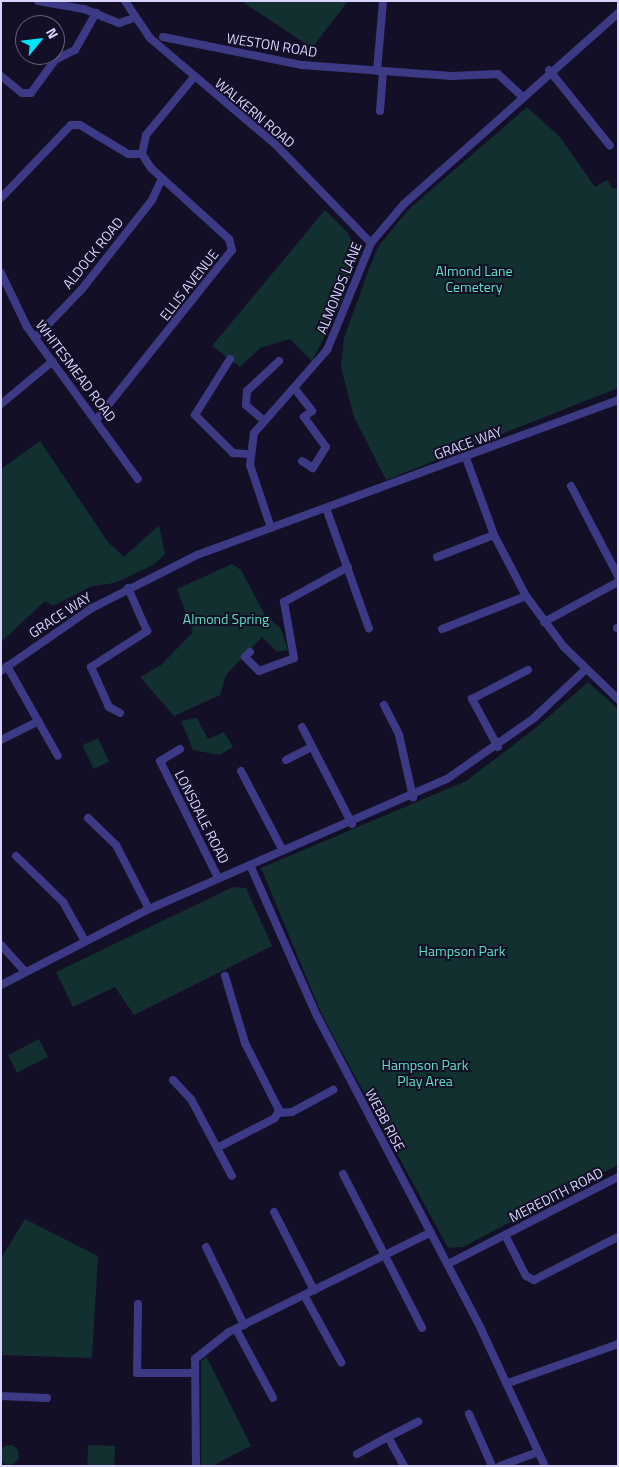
<!DOCTYPE html>
<style>
body{margin:0}
#map{position:relative;width:619px;height:1467px;overflow:hidden;background:#130f26;font-family:"Titillium Web",sans-serif}
div>[style]{position:absolute}
[style*='--x']{left:calc(var(--x)*1px);top:calc(var(--y)*1px);width:calc(var(--w)*1px);rotate:calc(var(--a)*1deg)}
.green>*{inset:0;background:#12302f;transform-origin:0 0}
.round{border-radius:50%}
.minor>*{height:8px;margin:-4px;padding:0 4px;transform-origin:4px;border-radius:4px;background:#3d3a85}
span{translate:-50% -50%;white-space:nowrap;text-align:center;line-height:1.15;-webkit-text-stroke:4px #130f26;paint-order:stroke}
.street-label{font-size:14px;color:#d9d4ff}
.park-label{font-size:14px;color:#5fe0c0}
.frame{position:absolute;inset:0;border:2px solid #d9d4ff;pointer-events:none}
.north{position:absolute;left:15px;top:15px;width:50px;height:50px;box-sizing:border-box;background:#130f26;border:1px solid #625e7d;border-radius:50%;rotate:61deg;font-size:14px;font-weight:700;line-height:20px;text-align:center;color:#d9d4ff}
.north::after{content:'';display:block;margin:auto;width:18px;height:22px;background:#00e5ff;clip-path:polygon(50% 0,100% 100%,50% 72%,0 100%)}
</style>
<div id="map">
<div class="green">
<i style="clip-path:polygon(241px 1px,348px 1px,312px 48px)"></i>
<i style="clip-path:polygon(527px 107px,560px 137px,595px 187px,607px 180px,613px 189px,618px 187px,618px 388px,386px 480px,354px 417px,341px 367px,344px 338px,369px 269px,378px 247px,408px 210px)"></i>
<i style="clip-path:polygon(325px 210px,347px 232px,358px 253px,342px 301px,312px 361px,290px 339px,260px 348px,240px 367px,212px 346px)"></i>
<i style="clip-path:polygon(40px 441px,108px 542px,124px 557px,159px 525px,165px 554px,153px 565px,115px 583px,92px 586px,53px 606px,45px 601px,1px 642px,1px 469px)"></i>
<i style="clip-path:polygon(232px 564px,241px 570px,265px 615px,281px 629px,288px 650px,277px 652px,262px 637px,226px 675px,220px 695px,174px 716px,140px 677px,161px 665px,193px 632px,177px 589px)"></i>
<i style="clip-path:polygon(588px 682px,618px 709px,618px 1165px,463px 1247px,448px 1248px,322px 1015px,261px 868px,466px 781px,537px 727px)"></i>
<i style="clip-path:polygon(197px 718px,208px 739px,224px 732px,233px 747px,219px 755px,193px 750px,181px 721px)"></i>
<i style="left:98px;top:738px;width:26px;height:17px;rotate:65deg"></i>
<i style="clip-path:polygon(233px 887px,246px 888px,272px 946px,134px 1015px,115px 987px,73px 1007px,56px 972px)"></i>
<i style="left:39px;top:1039px;width:20px;height:35px;rotate:63deg"></i>
<i style="clip-path:polygon(25px 1219px,98px 1256px,92px 1358px,1px 1355px,1px 1258px)"></i>
<i style="clip-path:polygon(206px 1356px,251px 1446px,212px 1466px,201px 1466px,201px 1362px)"></i>
<i class="round" style="left:-1px;top:1445px;width:20px;height:20px"></i>
<i style="left:88px;top:1445px;width:27px;height:21px;rotate:2deg"></i>
</div>
<div class="minor">
<i style="--x:38;--y:1;--w:47;--a:9.9"></i>
<i style="--x:84;--y:9;--w:38;--a:22"></i>
<i style="--x:119;--y:23;--w:16;--a:-18"></i>
<i style="--x:125;--y:1;--w:45;--a:56"></i>
<i style="--x:150;--y:38;--w:165;--a:40.3"></i>
<i style="--x:276;--y:145;--w:136;--a:45.9"></i>
<i style="--x:163;--y:37;--w:142;--a:11.4"></i>
<i style="--x:302;--y:65;--w:150;--a:4.2"></i>
<i style="--x:452;--y:76;--w:46;--a:-2.5"></i>
<i style="--x:498;--y:74;--w:33;--a:43"></i>
<i style="--x:549;--y:70;--w:97;--a:51.2"></i>
<i style="--x:377;--y:71;--w:70;--a:-85.1"></i>
<i style="--x:1;--y:76;--w:27;--a:39"></i>
<i style="--x:22;--y:93;--w:9;--a:0"></i>
<i style="--x:31;--y:93;--w:41;--a:-54"></i>
<i style="--x:55;--y:60;--w:22;--a:-27"></i>
<i style="--x:75;--y:50;--w:43;--a:-60.4"></i>
<i style="--x:380;--y:111;--w:40;--a:-85.7"></i>
<i style="--x:1;--y:198;--w:101;--a:-46.2"></i>
<i style="--x:71;--y:125;--w:9;--a:0"></i>
<i style="--x:80;--y:125;--w:56;--a:31.1"></i>
<i style="--x:128;--y:154;--w:14;--a:0"></i>
<i style="--x:1;--y:273;--w:60;--a:64.3"></i>
<i style="--x:27;--y:327;--w:188;--a:53.9"></i>
<i style="--x:35;--y:338;--w:68;--a:-46.2"></i>
<i style="--x:82;--y:289;--w:113;--a:-51.8"></i>
<i style="--x:152;--y:200;--w:23;--a:-65"></i>
<i style="--x:230;--y:359;--w:66;--a:122"></i>
<i style="--x:195;--y:415;--w:54;--a:45"></i>
<i style="--x:233;--y:453;--w:16;--a:4"></i>
<i style="--x:295;--y:389;--w:28;--a:52"></i>
<i style="--x:312;--y:411;--w:10;--a:143"></i>
<i style="--x:304;--y:417;--w:37;--a:54"></i>
<i style="--x:326;--y:447;--w:25;--a:122"></i>
<i style="--x:313;--y:468;--w:13;--a:-148"></i>
<i style="--x:1;--y:404;--w:67;--a:-39.6"></i>
<i style="--x:97;--y:419;--w:216;--a:-51.4"></i>
<i style="--x:232;--y:250;--w:11;--a:-105"></i>
<i style="--x:229;--y:239;--w:105;--a:-137.7"></i>
<i style="--x:151;--y:168;--w:17;--a:-123"></i>
<i style="--x:142;--y:154;--w:19;--a:-78"></i>
<i style="--x:146;--y:135;--w:75;--a:-50.4"></i>
<i style="--x:262;--y:419;--w:21;--a:-139"></i>
<i style="--x:246;--y:405;--w:14;--a:-86"></i>
<i style="--x:247;--y:391;--w:44;--a:-43.2"></i>
<i style="--x:466;--y:458;--w:82;--a:70"></i>
<i style="--x:494;--y:535;--w:69;--a:62.3"></i>
<i style="--x:526;--y:596;--w:64;--a:53.3"></i>
<i style="--x:564;--y:647;--w:75;--a:43.9"></i>
<i style="--x:571;--y:486;--w:102;--a:62.4"></i>
<i style="--x:326;--y:508;--w:128;--a:70.4"></i>
<i style="--x:271;--y:528;--w:66;--a:-108.4"></i>
<i style="--x:250;--y:465;--w:32;--a:-83"></i>
<i style="--x:254;--y:433;--w:111;--a:-48.7"></i>
<i style="--x:327;--y:350;--w:116;--a:-67.6"></i>
<i style="--x:371;--y:243;--w:51;--a:-49.8"></i>
<i style="--x:404;--y:204;--w:287;--a:-41.7"></i>
<i style="--x:437;--y:557;--w:61;--a:-21.1"></i>
<i style="--x:544;--y:622;--w:84;--a:-28.4"></i>
<i style="--x:617;--y:628;--w:1;--a:0"></i>
<i style="--x:442;--y:629;--w:90;--a:-21.4"></i>
<i style="--x:250;--y:652;--w:7;--a:135"></i>
<i style="--x:245;--y:657;--w:20;--a:45"></i>
<i style="--x:259;--y:671;--w:37;--a:-20"></i>
<i style="--x:294;--y:658;--w:57;--a:-100.1"></i>
<i style="--x:284;--y:602;--w:73;--a:-28.7"></i>
<i style="--x:7;--y:666;--w:103;--a:60.5"></i>
<i style="--x:1;--y:671;--w:111;--a:-34.7"></i>
<i style="--x:92;--y:608;--w:118;--a:-26.8"></i>
<i style="--x:197;--y:555;--w:449;--a:-20.2"></i>
<i style="--x:384;--y:705;--w:34;--a:63"></i>
<i style="--x:399;--y:735;--w:64;--a:77.3"></i>
<i style="--x:120;--y:713;--w:13;--a:-151"></i>
<i style="--x:109;--y:707;--w:44;--a:-114.2"></i>
<i style="--x:91;--y:667;--w:67;--a:-32.7"></i>
<i style="--x:147;--y:631;--w:47;--a:-113.8"></i>
<i style="--x:302;--y:727;--w:109;--a:62.7"></i>
<i style="--x:1;--y:740;--w:42;--a:-26.6"></i>
<i style="--x:498;--y:747;--w:55;--a:-118.4"></i>
<i style="--x:472;--y:699;--w:63;--a:-27.4"></i>
<i style="--x:180;--y:749;--w:23;--a:149"></i>
<i style="--x:160;--y:761;--w:131;--a:63.6"></i>
<i style="--x:286;--y:760;--w:29;--a:-27"></i>
<i style="--x:241;--y:771;--w:90;--a:62.3"></i>
<i style="--x:88;--y:818;--w:39;--a:44"></i>
<i style="--x:116;--y:845;--w:72;--a:62.7"></i>
<i style="--x:16;--y:856;--w:66;--a:44.4"></i>
<i style="--x:63;--y:902;--w:45;--a:60.6"></i>
<i style="--x:250;--y:865;--w:165;--a:66.1"></i>
<i style="--x:317;--y:1016;--w:353;--a:62.3"></i>
<i style="--x:481;--y:1329;--w:151;--a:65"></i>
<i style="--x:1;--y:945;--w:36;--a:48"></i>
<i style="--x:1;--y:985;--w:166;--a:-27.2"></i>
<i style="--x:149;--y:909;--w:325;--a:-23.6"></i>
<i style="--x:447;--y:779;--w:106;--a:-35"></i>
<i style="--x:534;--y:718;--w:70;--a:-43.3"></i>
<i style="--x:173;--y:1080;--w:26;--a:47"></i>
<i style="--x:191;--y:1099;--w:87;--a:62"></i>
<i style="--x:279;--y:1113;--w:13;--a:-4"></i>
<i style="--x:292;--y:1112;--w:47;--a:-28.2"></i>
<i style="--x:217;--y:1148;--w:65;--a:-27.3"></i>
<i style="--x:275;--y:1118;--w:9;--a:-63"></i>
<i style="--x:279;--y:1110;--w:75;--a:-116.9"></i>
<i style="--x:245;--y:1043;--w:70;--a:-106.6"></i>
<i style="--x:343;--y:1174;--w:173;--a:62.8"></i>
<i style="--x:274;--y:1212;--w:88;--a:62.9"></i>
<i style="--x:505;--y:1235;--w:46;--a:62.9"></i>
<i style="--x:526;--y:1276;--w:9;--a:27"></i>
<i style="--x:534;--y:1280;--w:94;--a:-27.1"></i>
<i style="--x:206;--y:1247;--w:87;--a:64"></i>
<i style="--x:448;--y:1264;--w:191;--a:-27.1"></i>
<i style="--x:304;--y:1295;--w:77;--a:61.1"></i>
<i style="--x:138;--y:1304;--w:69;--a:90.8"></i>
<i style="--x:137;--y:1373;--w:58;--a:0"></i>
<i style="--x:236;--y:1329;--w:78;--a:61.8"></i>
<i style="--x:508;--y:1383;--w:117;--a:-19.5"></i>
<i style="--x:1;--y:1396;--w:46;--a:2.5"></i>
<i style="--x:469;--y:1414;--w:57;--a:66.1"></i>
<i style="--x:388;--y:1437;--w:34;--a:-27"></i>
<i style="--x:357;--y:1454;--w:35;--a:-29"></i>
<i style="--x:388;--y:1437;--w:33;--a:61"></i>
<i style="--x:196;--y:1466;--w:107;--a:-90.5"></i>
<i style="--x:195;--y:1359;--w:43;--a:-38.5"></i>
<i style="--x:229;--y:1332;--w:225;--a:-26.3"></i>
<i style="--x:500;--y:1466;--w:40;--a:-20.2"></i>
</div>
<div class="street-label">
<span style="left:272px;top:45px;rotate:9deg">WESTON ROAD</span>
<span style="left:255px;top:113px;rotate:40deg">WALKERN ROAD</span>
<span style="left:93px;top:253px;rotate:-51deg">ALDOCK ROAD</span>
<span style="left:189px;top:285px;rotate:-52deg">ELLIS AVENUE</span>
<span style="left:339px;top:288px;rotate:-68deg">ALMONDS LANE</span>
<span style="left:76px;top:371px;rotate:53deg">WHITESMEAD ROAD</span>
<span style="left:468px;top:443px;rotate:-20deg">GRACE WAY</span>
<span style="left:60px;top:615px;rotate:-33deg">GRACE WAY</span>
<span style="left:202px;top:817px;rotate:63deg">LONSDALE ROAD</span>
<span style="left:385px;top:1120px;rotate:62deg">WEBB RISE</span>
<span style="left:556px;top:1195px;rotate:-27deg">MEREDITH ROAD</span>
</div>
<div class="park-label">
<span style="left:474px;top:279px">Almond Lane<br>Cemetery</span>
<span style="left:226px;top:619px">Almond Spring</span>
<span style="left:462px;top:951px">Hampson Park</span>
<span style="left:425px;top:1073px">Hampson Park<br>Play Area</span>
</div>
<div class="frame"></div>
<div class="north">N</div>
</div>
